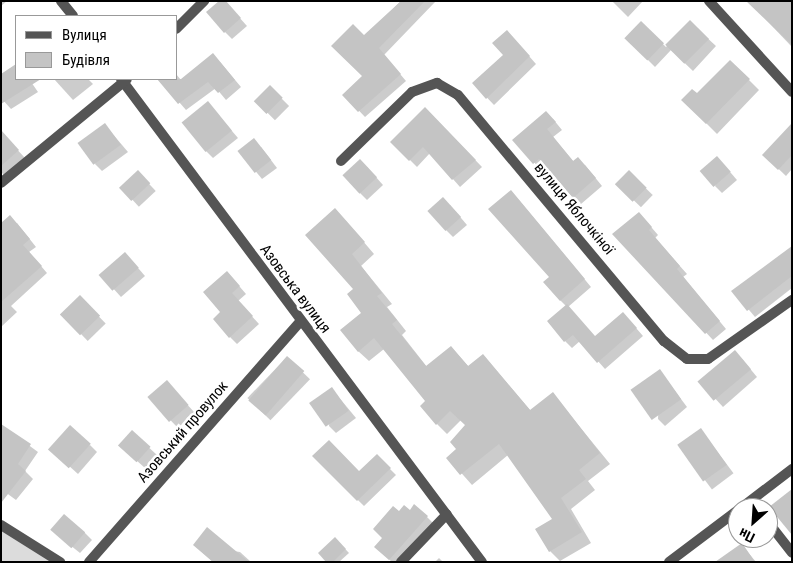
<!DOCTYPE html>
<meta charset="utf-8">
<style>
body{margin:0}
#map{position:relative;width:793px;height:563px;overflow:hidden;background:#fff;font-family:"Roboto Condensed",sans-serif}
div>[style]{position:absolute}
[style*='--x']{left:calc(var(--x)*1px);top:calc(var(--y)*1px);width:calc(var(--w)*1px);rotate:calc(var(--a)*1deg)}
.green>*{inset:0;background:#dcdcdc}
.shadow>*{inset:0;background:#0003;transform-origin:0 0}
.building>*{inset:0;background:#c4c4c4;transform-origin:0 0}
.street>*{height:10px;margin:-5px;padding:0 5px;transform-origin:5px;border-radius:5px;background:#555}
span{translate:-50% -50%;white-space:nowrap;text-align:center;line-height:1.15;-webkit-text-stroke:5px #fff;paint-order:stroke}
.street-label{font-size:15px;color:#000}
.frame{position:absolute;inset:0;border:2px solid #000;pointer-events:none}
.legend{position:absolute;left:15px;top:15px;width:162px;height:65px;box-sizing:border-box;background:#fff;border:1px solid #999;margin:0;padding:6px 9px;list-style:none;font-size:15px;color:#000}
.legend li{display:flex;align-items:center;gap:10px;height:25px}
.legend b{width:25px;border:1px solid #999}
.north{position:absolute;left:728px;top:498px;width:50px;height:50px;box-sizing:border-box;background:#fff;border:1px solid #999;border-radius:50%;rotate:206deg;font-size:14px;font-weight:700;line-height:20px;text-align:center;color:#000}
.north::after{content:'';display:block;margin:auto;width:18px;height:22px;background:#000;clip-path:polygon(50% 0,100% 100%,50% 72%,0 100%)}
</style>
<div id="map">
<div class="green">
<i style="clip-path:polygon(1px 527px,57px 562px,1px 562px)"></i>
</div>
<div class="shadow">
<i style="clip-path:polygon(1px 1px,7px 1px,1px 6px)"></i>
<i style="clip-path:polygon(401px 1px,436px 1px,384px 55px,406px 81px,365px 117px,344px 95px,364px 76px,364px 37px)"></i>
<i style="clip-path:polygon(612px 1px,643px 1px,628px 17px)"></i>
<i style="clip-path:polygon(792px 1px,792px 47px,752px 5px)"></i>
<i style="clip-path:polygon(230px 7px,247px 26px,232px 39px,225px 32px)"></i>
<i style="clip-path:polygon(690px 22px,716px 46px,693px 71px,671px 50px,655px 67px,626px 38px,641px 23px,666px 47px)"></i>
<i style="clip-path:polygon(514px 39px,536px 64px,494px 105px,473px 83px,505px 55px)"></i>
<i style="clip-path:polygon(730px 61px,759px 90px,717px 134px,683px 100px,697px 95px)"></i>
<i style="clip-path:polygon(220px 62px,241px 87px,226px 100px,216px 88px,186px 110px,159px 79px,176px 79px,176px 74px,181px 80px)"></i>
<i style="clip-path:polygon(16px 65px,16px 79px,29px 79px,38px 92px,11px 109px,1px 98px,1px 75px)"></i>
<i style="clip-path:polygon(54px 79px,88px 79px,93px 84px,73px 100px)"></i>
<i style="left:270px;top:87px;width:27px;height:20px;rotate:45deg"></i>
<i style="clip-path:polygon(208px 103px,238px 138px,213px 158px,206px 151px)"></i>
<i style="clip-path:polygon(425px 108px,482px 167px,460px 187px,430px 153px,417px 167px,392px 142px)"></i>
<i style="clip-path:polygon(553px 119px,562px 130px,553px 137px,574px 162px,585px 165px,602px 186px,581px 204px,547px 166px,541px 170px,514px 140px)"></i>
<i style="clip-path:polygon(105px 125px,128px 152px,102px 171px,95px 164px)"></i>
<i style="clip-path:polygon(1px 132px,25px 158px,5px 176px,1px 172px)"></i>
<i style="clip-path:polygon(792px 134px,792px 169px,786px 176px,764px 155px)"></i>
<i style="clip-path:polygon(261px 147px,277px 168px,262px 179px,239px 151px)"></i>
<i style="clip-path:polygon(724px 165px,737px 180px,722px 193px,715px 186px)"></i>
<i style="clip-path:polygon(367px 167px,383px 185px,367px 200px,360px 193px)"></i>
<i style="left:138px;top:172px;width:26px;height:23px;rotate:47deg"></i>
<i style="left:629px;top:172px;width:33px;height:17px;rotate:44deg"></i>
<i style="clip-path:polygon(518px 199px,591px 287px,568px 307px,595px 337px,630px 321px,643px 336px,605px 369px,580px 341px,572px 348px,565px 341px,567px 307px,560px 300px)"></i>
<i style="clip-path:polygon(450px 205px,467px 225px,453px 237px,446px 230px)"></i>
<i style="clip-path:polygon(345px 220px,374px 254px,361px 266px,392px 304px,387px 307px,406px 331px,402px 335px,427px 367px,451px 347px,469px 367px,483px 355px,531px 411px,553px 394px,610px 464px,588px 481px,595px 490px,571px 509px,591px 543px,560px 561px,550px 551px,554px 519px,508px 455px,472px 485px,448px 458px,458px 450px,466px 425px,461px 420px,447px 434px,437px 424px,427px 401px,384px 349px,369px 361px,358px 351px,363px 313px,355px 289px)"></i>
<i style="clip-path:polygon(646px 221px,658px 235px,655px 238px,687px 274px,683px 277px,726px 329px,713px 340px,614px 234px)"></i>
<i style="clip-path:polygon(17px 223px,36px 247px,29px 252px,47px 273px,11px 306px,17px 312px,1px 327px,1px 224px)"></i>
<i style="clip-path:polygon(792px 247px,792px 288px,755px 317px,733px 291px)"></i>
<i style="clip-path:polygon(132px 261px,145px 276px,121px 297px,101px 275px)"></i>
<i style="clip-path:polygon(234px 280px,246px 294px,238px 301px,259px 324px,237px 344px,230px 337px,222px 313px)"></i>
<i style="left:80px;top:297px;width:37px;height:25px;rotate:46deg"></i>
<i style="left:287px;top:357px;width:32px;height:57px;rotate:44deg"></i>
<i style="clip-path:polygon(742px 359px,757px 377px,723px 407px,700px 382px)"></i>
<i style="clip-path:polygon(660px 371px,687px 407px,665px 426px,658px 419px)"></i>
<i style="clip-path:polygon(173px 389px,195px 413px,178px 428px,149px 398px)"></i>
<i style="clip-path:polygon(332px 389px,356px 418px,336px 433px,329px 426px)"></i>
<i style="clip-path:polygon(4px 427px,38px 452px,25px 471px,33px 479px,16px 500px,1px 489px)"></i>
<i style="left:701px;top:430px;width:54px;height:27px;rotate:53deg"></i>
<i style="clip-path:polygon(132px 432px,157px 455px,145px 468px,127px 452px)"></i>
<i style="clip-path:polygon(90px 445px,97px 452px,78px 474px,58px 456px)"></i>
<i style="clip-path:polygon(313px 456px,359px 473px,377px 456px,396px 475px,364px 506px)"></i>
<i style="clip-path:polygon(410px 512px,427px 517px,434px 524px,400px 562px,392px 562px,383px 554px,384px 538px,399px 513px)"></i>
<i style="clip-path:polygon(84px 532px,92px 540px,80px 553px,60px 537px)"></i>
<i style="clip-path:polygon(335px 538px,349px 553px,339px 562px,328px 562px)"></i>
<i style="clip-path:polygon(194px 545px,240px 552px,251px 562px,213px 562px)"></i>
<i style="clip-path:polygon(742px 545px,756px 562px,718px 562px)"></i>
<i style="clip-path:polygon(439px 558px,443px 562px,435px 562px)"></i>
</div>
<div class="building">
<i style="clip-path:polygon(219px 1px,226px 1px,241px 18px,224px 33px,206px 12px)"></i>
<i style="clip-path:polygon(401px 1px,425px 1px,379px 48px,401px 74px,358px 112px,342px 95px,362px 76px,331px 46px,353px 24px,364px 35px)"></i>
<i style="clip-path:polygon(746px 1px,792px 1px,792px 45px)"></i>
<i style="left:690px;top:20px;width:27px;height:35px;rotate:45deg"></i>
<i style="left:641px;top:21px;width:32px;height:24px;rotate:44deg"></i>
<i style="clip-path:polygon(507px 30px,530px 56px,486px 99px,472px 83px,503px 55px,492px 43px)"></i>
<i style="clip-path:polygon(213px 53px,235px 80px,218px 93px,208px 82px,178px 104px,157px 79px,181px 79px)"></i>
<i style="clip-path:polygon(730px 60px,750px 79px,706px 124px,681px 100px,692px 89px,697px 93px)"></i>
<i style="clip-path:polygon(16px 64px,16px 79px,41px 79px,1px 104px,1px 74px)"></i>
<i style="left:270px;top:85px;width:18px;height:23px;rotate:45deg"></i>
<i style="left:208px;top:101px;width:38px;height:34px;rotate:51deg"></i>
<i style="clip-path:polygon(425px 107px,476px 160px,452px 180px,423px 147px,409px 161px,390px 142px)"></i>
<i style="clip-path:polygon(546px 111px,556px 122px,547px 129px,573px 161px,578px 157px,596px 178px,573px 198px,539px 159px,533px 164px,512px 140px)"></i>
<i style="left:105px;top:123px;width:27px;height:34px;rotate:54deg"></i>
<i style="clip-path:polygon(792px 123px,792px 155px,778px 170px,762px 155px)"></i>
<i style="clip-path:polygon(1px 130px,19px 150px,1px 166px)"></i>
<i style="left:254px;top:138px;width:28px;height:21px;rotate:52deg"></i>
<i style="left:717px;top:156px;width:21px;height:23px;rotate:49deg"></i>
<i style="left:360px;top:159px;width:25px;height:24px;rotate:47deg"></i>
<i style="left:138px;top:170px;width:18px;height:26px;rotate:47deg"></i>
<i style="left:629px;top:170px;width:25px;height:20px;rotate:45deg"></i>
<i style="clip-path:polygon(511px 190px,585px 279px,560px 301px,543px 282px,549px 277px,488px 209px)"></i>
<i style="left:443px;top:197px;width:27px;height:21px;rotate:48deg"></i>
<i style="clip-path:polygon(335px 208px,365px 242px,352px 254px,382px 293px,377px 296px,397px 320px,392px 324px,426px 366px,451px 346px,468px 366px,483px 354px,530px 410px,553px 392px,600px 453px,579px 470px,586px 479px,561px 498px,582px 532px,549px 552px,535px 529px,552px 519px,499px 444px,460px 475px,446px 458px,456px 449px,450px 442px,465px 425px,450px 411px,436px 425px,420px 406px,425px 401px,374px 338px,358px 352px,340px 330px,361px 313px,347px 294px,353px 289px,305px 235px)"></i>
<i style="clip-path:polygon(639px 212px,652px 227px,649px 230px,680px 266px,677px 269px,720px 321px,705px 334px,612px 234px)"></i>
<i style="clip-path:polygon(10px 215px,30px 239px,23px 245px,42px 266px,1px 302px,1px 223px)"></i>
<i style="clip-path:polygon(792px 246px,792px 276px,747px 311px,731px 291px)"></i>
<i style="left:125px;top:252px;width:21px;height:35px;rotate:49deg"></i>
<i style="clip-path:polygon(227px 271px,240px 286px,232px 293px,253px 316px,229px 338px,213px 319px,220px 312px,203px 292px)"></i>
<i style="left:80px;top:295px;width:29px;height:28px;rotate:46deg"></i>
<i style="clip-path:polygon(567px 304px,595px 336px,623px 312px,637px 328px,597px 363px,573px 335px,564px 342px,547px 321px)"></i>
<i style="left:735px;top:350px;width:25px;height:49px;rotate:50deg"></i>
<i style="left:287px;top:356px;width:23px;height:59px;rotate:41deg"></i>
<i style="left:660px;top:369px;width:37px;height:36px;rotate:55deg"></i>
<i style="left:167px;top:380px;width:33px;height:26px;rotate:49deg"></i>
<i style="left:332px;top:387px;width:29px;height:28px;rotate:55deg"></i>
<i style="clip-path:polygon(1px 424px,31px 444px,18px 464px,26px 471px,1px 503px)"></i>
<i style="left:70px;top:425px;width:28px;height:33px;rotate:42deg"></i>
<i style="left:701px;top:428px;width:45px;height:29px;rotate:55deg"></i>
<i style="left:132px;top:430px;width:25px;height:21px;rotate:42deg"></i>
<i style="clip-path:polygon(329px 440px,359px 471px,377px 454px,391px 468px,357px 501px,312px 456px)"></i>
<i style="clip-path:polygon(792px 489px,792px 535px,769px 507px)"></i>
<i style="clip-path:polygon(414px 504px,428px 516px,389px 560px,374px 547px,382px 538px,373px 529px,393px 506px,399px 511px,404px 505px,410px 510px)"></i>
<i style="left:64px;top:514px;width:28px;height:21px;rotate:41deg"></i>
<i style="clip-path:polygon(207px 527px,249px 562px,213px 562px,193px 545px)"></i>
<i style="clip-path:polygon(335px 537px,346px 549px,333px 562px,326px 562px,318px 553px)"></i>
<i style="clip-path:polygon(742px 543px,755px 562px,715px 562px)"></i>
</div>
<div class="street">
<i style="--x:61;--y:1;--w:19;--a:51"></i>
<i style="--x:709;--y:1;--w:123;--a:47.6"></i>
<i style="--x:176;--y:29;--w:40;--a:-45"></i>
<i style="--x:121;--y:79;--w:603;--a:53.23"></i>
<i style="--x:341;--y:161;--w:99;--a:-44.2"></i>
<i style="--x:412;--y:92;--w:27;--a:-20"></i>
<i style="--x:437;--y:83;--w:24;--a:30"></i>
<i style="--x:458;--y:95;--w:321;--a:50.1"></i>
<i style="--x:664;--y:341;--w:29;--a:38"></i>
<i style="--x:687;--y:359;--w:21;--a:0"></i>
<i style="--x:708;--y:359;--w:103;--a:-35.1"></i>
<i style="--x:1;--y:183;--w:163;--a:-39.5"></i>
<i style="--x:741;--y:508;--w:64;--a:-37.4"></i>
<i style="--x:768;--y:522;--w:39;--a:52"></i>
<i style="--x:1;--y:525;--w:70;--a:32.1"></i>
<i style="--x:89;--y:562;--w:320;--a:-48.7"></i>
<i style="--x:401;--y:562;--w:66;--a:-46.2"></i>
<i style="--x:669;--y:562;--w:86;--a:-37"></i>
</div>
<div class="street-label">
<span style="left:574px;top:209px;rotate:50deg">вулиця Яблочкіної</span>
<span style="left:295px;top:289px;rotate:53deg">Азовська вулиця</span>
<span style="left:183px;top:432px;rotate:-49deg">Азовський провулок</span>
</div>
<div class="frame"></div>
<ul class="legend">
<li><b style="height:6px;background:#555"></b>Вулиця</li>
<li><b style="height:14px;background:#c4c4c4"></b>Будівля</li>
</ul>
<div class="north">Пн</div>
</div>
